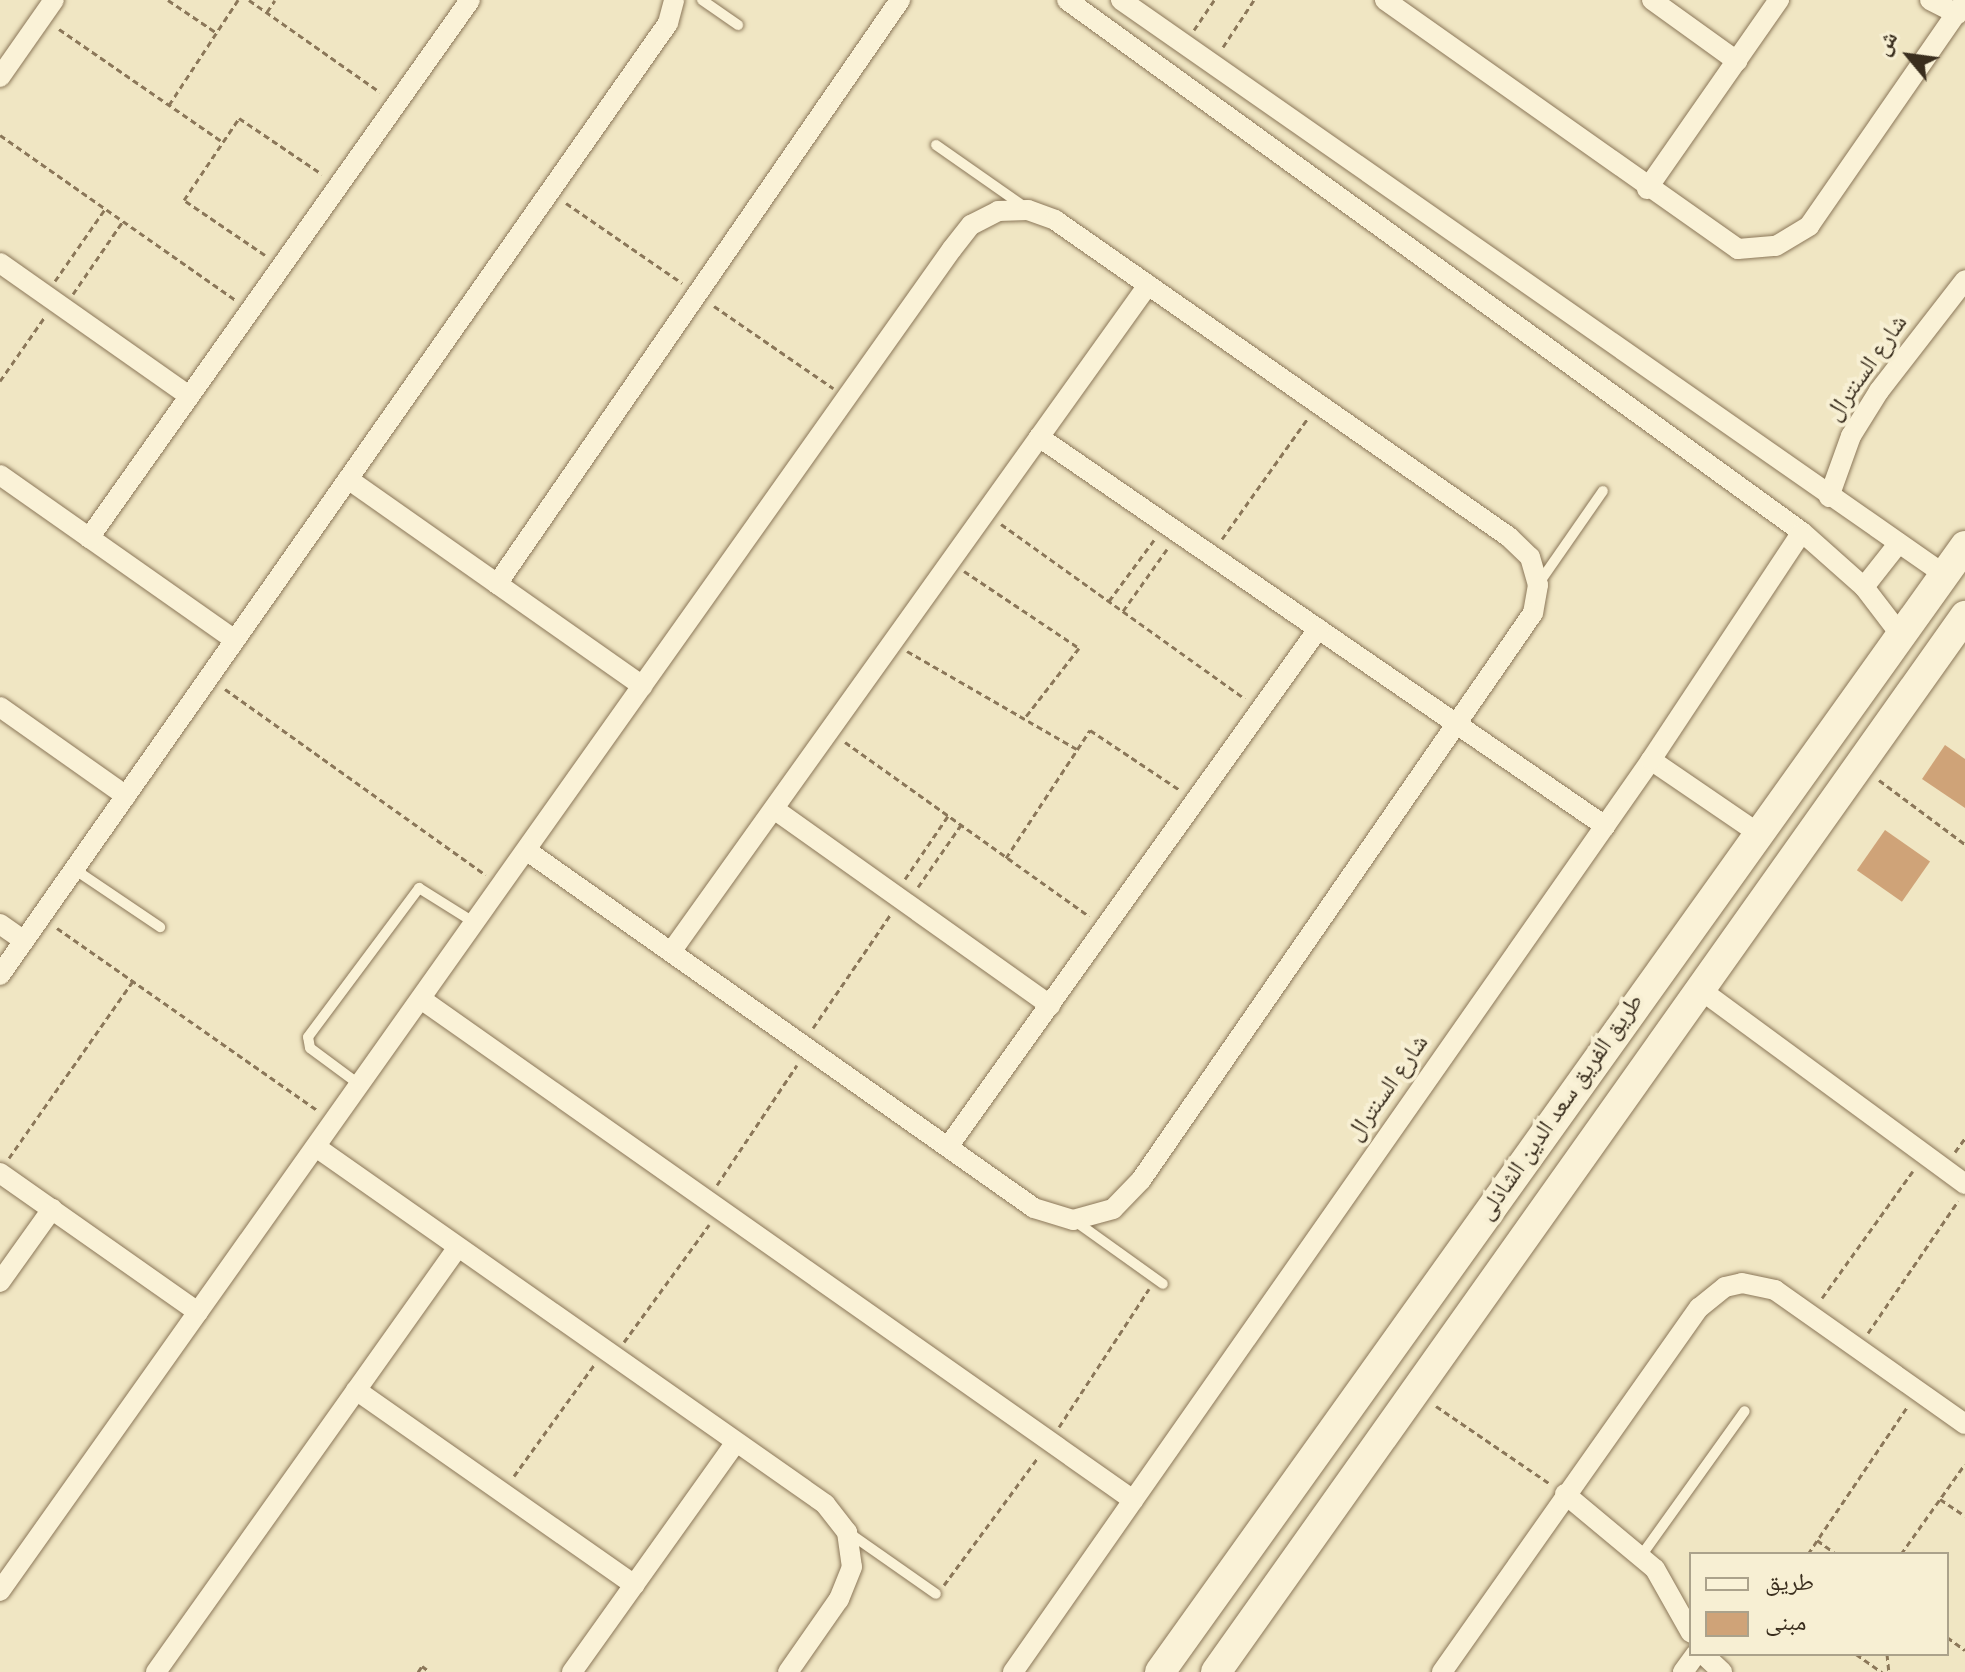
<!DOCTYPE html>
<meta charset="utf-8">
<style>
body{margin:0}
#map{position:relative;width:1965px;height:1672px;overflow:hidden;background:#f0e6c3;font-family:Georgia,"Noto Naskh Arabic",serif}
div>[style]{position:absolute}
[style*='--x']{left:calc(var(--x)*1px);top:calc(var(--y)*1px);width:calc(var(--w)*1px);rotate:calc(var(--a)*1deg)}
.building>*{inset:0;background:#cfa378;transform-origin:0 0}
.path>*{height:3px;margin-top:-1.5px;transform-origin:0;background:repeating-linear-gradient(90deg,#8b7759 0 6px,transparent 0 10px)}
.roads{filter:drop-shadow(0 0 2px #8b7759) drop-shadow(0 0 2px #8b7759)}
.lane>*{height:10px;margin:-5px;padding:0 5px;transform-origin:5px;border-radius:5px;background:#faf2d7}
.street>*{height:20px;margin:-10px;padding:0 10px;transform-origin:10px;border-radius:10px;background:#faf2d7}
.secondary>*{height:30px;margin:-15px;padding:0 15px;transform-origin:15px;border-radius:15px;background:#faf2d7}
span{translate:-50% -50%;white-space:nowrap;text-align:center;line-height:1.15;-webkit-text-stroke:8px #f7efd3;paint-order:stroke}
.street-label{font-size:24px;color:#3a2e1e}
.legend{position:absolute;left:1689px;top:1552px;width:260px;height:104px;box-sizing:border-box;background:#f7efd3;border:2px solid #aba28b;margin:0;padding:10px 14px;list-style:none;font-size:24px;color:#3a2e1e}
.legend li{display:flex;align-items:center;gap:16px;height:40px}
.legend b{width:40px;border:2px solid #aba28b}
.north{position:absolute;left:1869px;top:16px;width:80px;height:80px;-webkit-text-stroke:6px #f7efd3;paint-order:stroke;rotate:299deg;font-size:22px;font-weight:700;line-height:32px;text-align:center;color:#3a2e1e}
.north::after{content:'';display:block;margin:auto;width:28px;height:36px;background:#3a2e1e;clip-path:polygon(50% 0,100% 100%,50% 72%,0 100%)}
</style>
<div id="map">
<div class="building">
<i style="clip-path:polygon(1945px 745px,1965px 759px,1965px 808px,1922px 779px)"></i>
<i style="left:1885px;top:830px;width:55px;height:49px;rotate:35deg"></i>
</div>
<div class="path">
<i style="--x:168;--y:0;--w:59;--a:34"></i>
<i style="--x:249;--y:0;--w:160;--a:35.1"></i>
<i style="--x:267;--y:12;--w:14;--a:-56"></i>
<i style="--x:59;--y:29;--w:199;--a:34.6"></i>
<i style="--x:1194;--y:30;--w:36;--a:-56"></i>
<i style="--x:1223;--y:47;--w:56;--a:-56.6"></i>
<i style="--x:169;--y:105;--w:126;--a:-56.7"></i>
<i style="--x:0;--y:135;--w:288;--a:35"></i>
<i style="--x:566;--y:203;--w:141;--a:34.6"></i>
<i style="--x:265;--y:255;--w:98;--a:-145.8"></i>
<i style="--x:184;--y:200;--w:99;--a:-56.1"></i>
<i style="--x:239;--y:118;--w:100;--a:34"></i>
<i style="--x:55;--y:281;--w:88;--a:-55.2"></i>
<i style="--x:73;--y:294;--w:88;--a:-55.6"></i>
<i style="--x:714;--y:306;--w:145;--a:34.6"></i>
<i style="--x:0;--y:381;--w:77;--a:-55.1"></i>
<i style="--x:1001;--y:524;--w:300;--a:35.6"></i>
<i style="--x:1222;--y:539;--w:148;--a:-54.6"></i>
<i style="--x:964;--y:571;--w:138;--a:33.8"></i>
<i style="--x:1079;--y:648;--w:90;--a:127.8"></i>
<i style="--x:1109;--y:601;--w:76;--a:-53.6"></i>
<i style="--x:1123;--y:611;--w:76;--a:-54.6"></i>
<i style="--x:907;--y:651;--w:196;--a:30"></i>
<i style="--x:225;--y:689;--w:320;--a:35.5"></i>
<i style="--x:845;--y:742;--w:300;--a:35.5"></i>
<i style="--x:1879;--y:780;--w:107;--a:36.7"></i>
<i style="--x:1006;--y:858;--w:153;--a:-56.7"></i>
<i style="--x:1090;--y:730;--w:108;--a:33.7"></i>
<i style="--x:905;--y:879;--w:76;--a:-55.7"></i>
<i style="--x:918;--y:887;--w:75;--a:-55.3"></i>
<i style="--x:57;--y:928;--w:317;--a:35"></i>
<i style="--x:813;--y:1028;--w:137;--a:-55.7"></i>
<i style="--x:1955;--y:1152;--w:17;--a:-54"></i>
<i style="--x:9;--y:1158;--w:216;--a:-55"></i>
<i style="--x:717;--y:1185;--w:144;--a:-56.3"></i>
<i style="--x:1822;--y:1298;--w:156;--a:-54.4"></i>
<i style="--x:1868;--y:1333;--w:160;--a:-55.7"></i>
<i style="--x:624;--y:1342;--w:145;--a:-54"></i>
<i style="--x:1436;--y:1406;--w:137;--a:34.3"></i>
<i style="--x:1059;--y:1427;--w:165;--a:-56.9"></i>
<i style="--x:514;--y:1476;--w:137;--a:-54.2"></i>
<i style="--x:1940;--y:1499;--w:30;--a:34"></i>
<i style="--x:1817;--y:1540;--w:24;--a:36"></i>
<i style="--x:1808;--y:1554;--w:177;--a:-56"></i>
<i style="--x:1901;--y:1554;--w:110;--a:-54.6"></i>
<i style="--x:944;--y:1585;--w:160;--a:-53.6"></i>
<i style="--x:1947;--y:1637;--w:22;--a:36"></i>
<i style="--x:1856;--y:1654;--w:32;--a:35"></i>
<i style="--x:1887;--y:1654;--w:18;--a:84"></i>
<i style="--x:418;--y:1672;--w:7;--a:-56"></i>
<i style="--x:422;--y:1666;--w:10;--a:37"></i>
</div>
<div class="roads">
<div class="lane">
<i style="--x:702;--y:0;--w:44;--a:34.8"></i>
<i style="--x:936;--y:145;--w:110;--a:35"></i>
<i style="--x:1539;--y:583;--w:112;--a:-55.2"></i>
<i style="--x:74;--y:869;--w:104;--a:34"></i>
<i style="--x:360;--y:1085;--w:62;--a:-143.5"></i>
<i style="--x:310;--y:1048;--w:11;--a:-100"></i>
<i style="--x:308;--y:1037;--w:186;--a:-53.3"></i>
<i style="--x:419;--y:888;--w:66;--a:32"></i>
<i style="--x:1075;--y:1221;--w:108;--a:35.6"></i>
<i style="--x:849;--y:1533;--w:106;--a:35"></i>
<i style="--x:1641;--y:1556;--w:178;--a:-54.4"></i>
</div>
<div class="street">
<i style="--x:1067;--y:0;--w:907;--a:35.9"></i>
<i style="--x:1802;--y:532;--w:83;--a:41.6"></i>
<i style="--x:1864;--y:587;--w:59;--a:52.5"></i>
<i style="--x:1121;--y:0;--w:1005;--a:34.91"></i>
<i style="--x:1385;--y:0;--w:432;--a:35.2"></i>
<i style="--x:1738;--y:249;--w:38;--a:-5"></i>
<i style="--x:1776;--y:246;--w:39;--a:-31"></i>
<i style="--x:1809;--y:226;--w:274;--a:-55.3"></i>
<i style="--x:1652;--y:0;--w:105;--a:35.7"></i>
<i style="--x:1930;--y:0;--w:31;--a:27"></i>
<i style="--x:0;--y:77;--w:94;--a:-55"></i>
<i style="--x:1647;--y:189;--w:231;--a:-55.1"></i>
<i style="--x:0;--y:263;--w:231;--a:35.1"></i>
<i style="--x:1039;--y:437;--w:687;--a:34.5"></i>
<i style="--x:0;--y:475;--w:287;--a:35.1"></i>
<i style="--x:348;--y:479;--w:360;--a:35.1"></i>
<i style="--x:1829;--y:497;--w:65;--a:-70.2"></i>
<i style="--x:1851;--y:436;--w:53;--a:-58.1"></i>
<i style="--x:1879;--y:391;--w:140;--a:-52.2"></i>
<i style="--x:89;--y:538;--w:659;--a:-54.69"></i>
<i style="--x:497;--y:584;--w:710;--a:-55.39"></i>
<i style="--x:1864;--y:587;--w:55;--a:-51.7"></i>
<i style="--x:0;--y:707;--w:154;--a:35.2"></i>
<i style="--x:1651;--y:760;--w:130;--a:34.3"></i>
<i style="--x:774;--y:809;--w:339;--a:35.4"></i>
<i style="--x:0;--y:924;--w:29;--a:35"></i>
<i style="--x:671;--y:952;--w:820;--a:-54.43"></i>
<i style="--x:0;--y:975;--w:1163;--a:-54.94"></i>
<i style="--x:668;--y:23;--w:24;--a:-75"></i>
<i style="--x:1701;--y:990;--w:328;--a:36.3"></i>
<i style="--x:421;--y:999;--w:871;--a:35.13"></i>
<i style="--x:316;--y:1147;--w:622;--a:35.04"></i>
<i style="--x:825;--y:1504;--w:36;--a:52"></i>
<i style="--x:847;--y:1532;--w:35;--a:82"></i>
<i style="--x:852;--y:1567;--w:35;--a:112"></i>
<i style="--x:839;--y:1599;--w:89;--a:124.9"></i>
<i style="--x:948;--y:1147;--w:637;--a:-54.46"></i>
<i style="--x:0;--y:1173;--w:242;--a:35.1"></i>
<i style="--x:0;--y:1282;--w:90;--a:-54.5"></i>
<i style="--x:356;--y:1390;--w:340;--a:35"></i>
<i style="--x:1565;--y:1494;--w:117;--a:39.8"></i>
<i style="--x:1655;--y:1569;--w:73;--a:60.6"></i>
<i style="--x:0;--y:1591;--w:1645;--a:-54.65"></i>
<i style="--x:952;--y:249;--w:31;--a:-52"></i>
<i style="--x:971;--y:225;--w:30;--a:-27"></i>
<i style="--x:998;--y:211;--w:30;--a:-2"></i>
<i style="--x:1028;--y:210;--w:29;--a:20"></i>
<i style="--x:1055;--y:220;--w:554;--a:34.92"></i>
<i style="--x:1509;--y:537;--w:29;--a:44"></i>
<i style="--x:1530;--y:557;--w:29;--a:74"></i>
<i style="--x:1538;--y:585;--w:28;--a:100"></i>
<i style="--x:1533;--y:613;--w:689;--a:124.66"></i>
<i style="--x:1141;--y:1180;--w:40;--a:134"></i>
<i style="--x:1113;--y:1209;--w:41;--a:164.6"></i>
<i style="--x:1073;--y:1220;--w:41;--a:-162.9"></i>
<i style="--x:1034;--y:1208;--w:621;--a:-144.83"></i>
<i style="--x:1703;--y:1654;--w:26;--a:43"></i>
<i style="--x:156;--y:1672;--w:521;--a:-54.6"></i>
<i style="--x:572;--y:1672;--w:282;--a:-54.5"></i>
<i style="--x:1013;--y:1672;--w:1113;--a:-55.02"></i>
<i style="--x:1651;--y:760;--w:273;--a:-56.5"></i>
<i style="--x:1442;--y:1672;--w:446;--a:-54.8"></i>
<i style="--x:1699;--y:1308;--w:33;--a:-39"></i>
<i style="--x:1725;--y:1287;--w:17;--a:-13"></i>
<i style="--x:1742;--y:1283;--w:34;--a:12"></i>
<i style="--x:1775;--y:1290;--w:232;--a:35.2"></i>
<i style="--x:1683;--y:1672;--w:22;--a:-54"></i>
</div>
<div class="secondary">
<i style="--x:1160;--y:1672;--w:1384;--a:-54.44"></i>
<i style="--x:1216;--y:1672;--w:1295;--a:-54.65"></i>
</div>
</div>
<div class="street-label">
<span style="left:1868px;top:369px;rotate:-55deg">شارع السنترال</span>
<span style="left:1389px;top:1089px;rotate:-55deg">شارع السنترال</span>
<span style="left:1562px;top:1108px;rotate:-55deg">طريق الفريق سعد الدين الشاذلى</span>
</div>
<ul class="legend">
<li><b style="height:10px;background:#faf2d7"></b>طريق</li>
<li><b style="height:22px;background:#cfa378"></b>مبنى</li>
</ul>
<div class="north">ش</div>
</div>
